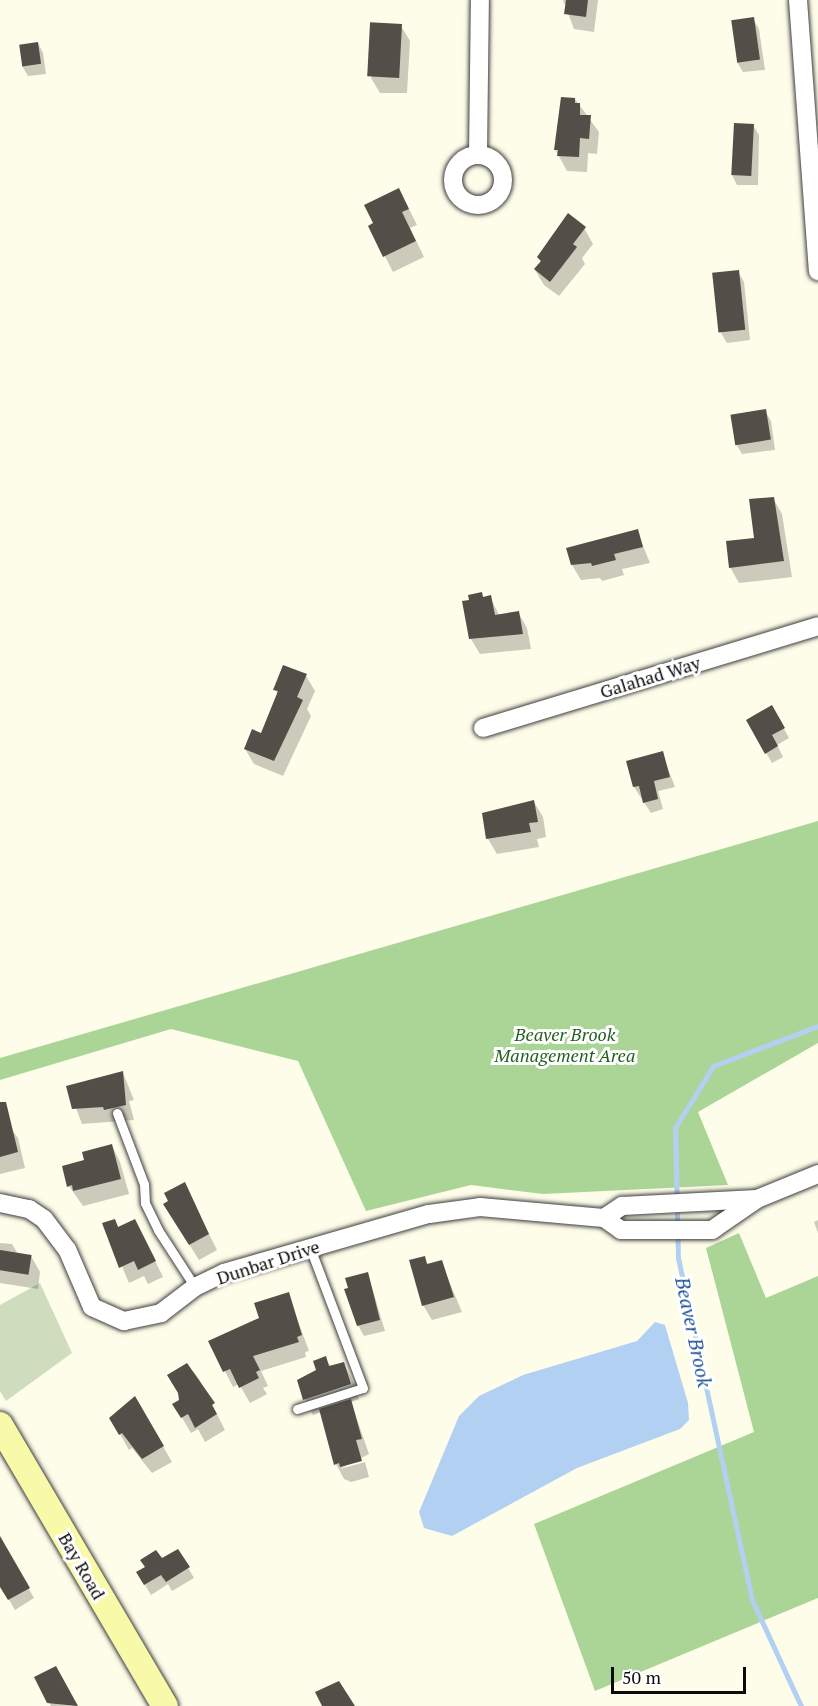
<!DOCTYPE html>
<style>
body{margin:0}
#map{position:relative;width:818px;height:1706px;overflow:hidden;background:#fefdea;font-family:"PT Serif",serif}
div>[style]{position:absolute}
[style*='--x']{left:calc(var(--x)*1px);top:calc(var(--y)*1px);width:calc(var(--w)*1px);rotate:calc(var(--a)*1deg)}
.forest>*{inset:0;background:#aad597}
.cemetery>*{inset:0;background:#cfddbe}
.water>*{inset:0;background:#b2d1f2}
.shadow>*{inset:0;background:#0003}
.stream>*{height:5px;margin:-2.5px;padding:0 2.5px;transform-origin:2.5px;border-radius:2.5px;background:#b2d1f2}
.building>*{inset:0;background:#534e48;transform-origin:0 0}
.roads{filter:drop-shadow(0 0 2px #3e3e3e) drop-shadow(0 0 2px #3e3e3e)}
.lane>*{height:9px;margin:-4.5px;padding:0 4.5px;transform-origin:4.5px;border-radius:4.5px;background:#fff}
.street>*{height:18px;margin:-9px;padding:0 9px;transform-origin:9px;border-radius:9px;background:#fff}
.street>.ring{margin:-9px;padding:0;box-sizing:content-box;background:none;border:18px solid #fff;border-radius:50%}
.secondary>*{height:26px;margin:-13px;padding:0 13px;transform-origin:13px;border-radius:13px;background:#f8faa9}
span{translate:-50% -50%;white-space:nowrap;text-align:center;line-height:1.15;-webkit-text-stroke:6px #fff;paint-order:stroke}
.street-label{font-size:18px;color:#0b0b0b}
.park-label{font-size:18px;color:#245e20;font-style:italic}
.water-label{font-size:20px;color:#1d5094;font-style:italic}
.scale{position:absolute;left:611px;top:1667px;width:135px;height:27px;box-sizing:border-box;border:3px solid #0b0b0b;border-top:0;padding-left:8px;font-size:18px;line-height:21px;white-space:nowrap;color:#0b0b0b;-webkit-text-stroke:4px #fff;paint-order:stroke}
</style>
<div id="map">
<div class="forest">
<i style="clip-path:polygon(818px 821px,818px 1043px,698px 1112px,728px 1185px,543px 1194px,471px 1185px,366px 1211px,298px 1061px,171px 1029px,0 1080px,0 1058px)"></i>
<i style="clip-path:polygon(739px 1233px,766px 1298px,818px 1276px,818px 1598px,595px 1691px,534px 1524px,754px 1432px,706px 1248px)"></i>
</div>
<div class="cemetery">
<i style="clip-path:polygon(40px 1283px,72px 1353px,6px 1401px,0 1391px,0 1305px)"></i>
</div>
<div class="water">
<i style="clip-path:polygon(655px 1322px,665px 1325px,688px 1403px,689px 1420px,680px 1429px,577px 1468px,452px 1536px,424px 1528px,419px 1512px,459px 1416px,479px 1396px,523px 1375px,637px 1341px)"></i>
</div>
<div class="shadow">
<i style="clip-path:polygon(563px 0,598px 0,594px 32px,574px 29px)"></i>
<i style="clip-path:polygon(753px 19px,759px 29px,765px 70px,743px 72px,737px 62px)"></i>
<i style="clip-path:polygon(401px 26px,410px 41px,407px 93px,380px 93px,371px 78px)"></i>
<i style="clip-path:polygon(38px 43px,43px 53px,46px 74px,28px 76px,22px 66px)"></i>
<i style="clip-path:polygon(575px 99px,599px 132px,597px 154px,588px 153px,587px 172px,567px 171px,555px 149px)"></i>
<i style="clip-path:polygon(753px 125px,759px 135px,758px 185px,737px 185px,732px 175px)"></i>
<i style="clip-path:polygon(407px 205px,417px 225px,410px 228px,424px 257px,393px 272px,370px 227px)"></i>
<i style="clip-path:polygon(584px 228px,593px 244px,582px 258px,585px 264px,559px 296px,544px 285px,535px 270px,541px 262px,538px 258px)"></i>
<i style="clip-path:polygon(738px 272px,744px 282px,750px 340px,727px 343px,721px 333px)"></i>
<i style="clip-path:polygon(765px 411px,771px 421px,775px 450px,742px 454px,736px 444px)"></i>
<i style="clip-path:polygon(773px 498px,782px 514px,792px 577px,739px 583px,730px 567px,756px 539px)"></i>
<i style="clip-path:polygon(637px 531px,650px 563px,622px 569px,624px 575px,602px 581px,600px 578px,581px 580px,572px 565px)"></i>
<i style="clip-path:polygon(490px 597px,499px 615px,518px 612px,527px 628px,531px 649px,480px 654px,471px 639px,463px 602px)"></i>
<i style="clip-path:polygon(306px 676px,315px 691px,307px 709px,311px 716px,283px 776px,254px 764px,245px 749px,262px 735px,278px 695px,275px 689px)"></i>
<i style="clip-path:polygon(772px 707px,789px 738px,777px 745px,783px 757px,772px 763px,748px 721px)"></i>
<i style="clip-path:polygon(662px 753px,675px 787px,658px 791px,663px 809px,651px 813px,634px 787px,628px 762px)"></i>
<i style="clip-path:polygon(534px 802px,543px 817px,546px 837px,537px 839px,539px 847px,497px 854px,488px 839px,483px 814px)"></i>
<i style="clip-path:polygon(123px 1073px,134px 1100px,129px 1101px,134px 1120px,82px 1124px,68px 1087px)"></i>
<i style="clip-path:polygon(0 1113px,18px 1138px,25px 1168px,0 1174px)"></i>
<i style="clip-path:polygon(112px 1146px,120px 1162px,129px 1194px,83px 1206px,69px 1186px,85px 1161px)"></i>
<i style="clip-path:polygon(184px 1184px,217px 1250px,199px 1260px,174px 1220px)"></i>
<i style="clip-path:polygon(114px 1220px,119px 1228px,143px 1236px,163px 1277px,148px 1284px,144px 1276px,129px 1283px,104px 1224px)"></i>
<i style="clip-path:polygon(818px 1220px,818px 1233px,814px 1222px)"></i>
<i style="clip-path:polygon(0 1243px,12px 1244px,18px 1254px,31px 1256px,40px 1272px,38px 1289px,0 1283px)"></i>
<i style="clip-path:polygon(424px 1258px,428px 1265px,441px 1262px,462px 1312px,432px 1320px,423px 1305px)"></i>
<i style="clip-path:polygon(368px 1274px,385px 1331px,364px 1336px,358px 1325px)"></i>
<i style="clip-path:polygon(288px 1294px,309px 1351px,305px 1352px,306px 1357px,261px 1371px,268px 1386px,263px 1388px,267px 1394px,250px 1403px,239px 1384px,233px 1387px,210px 1342px,261px 1319px)"></i>
<i style="clip-path:polygon(325px 1358px,331px 1367px,343px 1363px,352px 1379px,359px 1399px,351px 1402px,369px 1454px,340px 1469px,365px 1462px,369px 1477px,351px 1482px,344px 1479px,336px 1464px,322px 1412px,313px 1415px,305px 1399px)"></i>
<i style="clip-path:polygon(187px 1364px,199px 1379px,225px 1430px,205px 1442px,198px 1429px,191px 1433px,174px 1404px,180px 1401px)"></i>
<i style="clip-path:polygon(135px 1398px,172px 1462px,152px 1473px,132px 1448px,129px 1450px,111px 1418px)"></i>
<i style="clip-path:polygon(7px 1551px,34px 1598px,15px 1610px,0 1584px,0 1555px)"></i>
<i style="clip-path:polygon(178px 1551px,194px 1578px,172px 1591px,168px 1584px,151px 1595px,138px 1573px)"></i>
<i style="clip-path:polygon(55px 1668px,77px 1706px,51px 1706px,36px 1678px)"></i>
</div>
<div class="stream">
<i style="--x:801;--y:1706;--w:117;--a:-114.8"></i>
<i style="--x:752;--y:1600;--w:350;--a:-102.2"></i>
<i style="--x:678;--y:1258;--w:130;--a:-91.3"></i>
<i style="--x:675;--y:1128;--w:73;--a:-58.5"></i>
<i style="--x:713;--y:1066;--w:112;--a:-20.9"></i>
</div>
<div class="building">
<i style="clip-path:polygon(566px 0,588px 0,586px 17px,564px 14px)"></i>
<i style="left:754px;top:17px;width:43px;height:23px;rotate:82deg"></i>
<i style="left:402px;top:24px;width:54px;height:32px;rotate:93deg"></i>
<i style="left:38px;top:42px;width:22px;height:19px;rotate:82deg"></i>
<i style="clip-path:polygon(561px 97px,575px 98px,575px 103px,580px 103px,580px 115px,591px 115px,589px 139px,580px 138px,579px 157px,557px 156px,558px 150px,554px 150px)"></i>
<i style="left:734px;top:123px;width:20px;height:52px;rotate:3deg"></i>
<i style="clip-path:polygon(399px 188px,409px 209px,402px 212px,416px 241px,383px 257px,368px 226px,373px 223px,364px 205px)"></i>
<i style="clip-path:polygon(568px 213px,586px 227px,573px 244px,577px 247px,550px 282px,534px 269px,541px 261px,537px 257px)"></i>
<i style="left:739px;top:270px;width:60px;height:27px;rotate:84deg"></i>
<i style="left:766px;top:409px;width:31px;height:36px;rotate:81deg"></i>
<i style="clip-path:polygon(774px 497px,784px 561px,729px 568px,726px 541px,754px 538px,749px 499px)"></i>
<i style="clip-path:polygon(638px 529px,643px 547px,614px 554px,616px 560px,592px 566px,591px 563px,571px 565px,566px 548px)"></i>
<i style="clip-path:polygon(482px 592px,483px 597px,491px 595px,495px 615px,519px 611px,523px 634px,469px 639px,462px 601px,469px 600px,468px 595px)"></i>
<i style="clip-path:polygon(283px 665px,307px 674px,297px 697px,303px 700px,274px 761px,244px 749px,252px 729px,261px 733px,278px 691px,273px 690px)"></i>
<i style="clip-path:polygon(772px 705px,785px 728px,772px 735px,778px 746px,765px 754px,746px 720px)"></i>
<i style="clip-path:polygon(663px 751px,670px 777px,654px 781px,658px 799px,643px 803px,639px 786px,633px 787px,626px 761px)"></i>
<i style="clip-path:polygon(534px 800px,538px 822px,529px 823px,531px 832px,486px 839px,482px 813px)"></i>
<i style="clip-path:polygon(123px 1071px,126px 1105px,104px 1110px,103px 1107px,72px 1109px,66px 1086px)"></i>
<i style="clip-path:polygon(0 1102px,6px 1102px,18px 1152px,0 1157px)"></i>
<i style="clip-path:polygon(112px 1144px,121px 1179px,73px 1191px,72px 1185px,67px 1187px,62px 1166px,84px 1160px,82px 1152px)"></i>
<i style="clip-path:polygon(185px 1182px,209px 1234px,189px 1245px,163px 1204px,168px 1201px,164px 1193px)"></i>
<i style="clip-path:polygon(115px 1219px,118px 1227px,135px 1219px,156px 1261px,138px 1270px,134px 1261px,119px 1268px,102px 1223px)"></i>
<i style="left:0;top:1250px;width:32px;height:20px;rotate:9deg"></i>
<i style="clip-path:polygon(425px 1256px,427px 1264px,442px 1260px,454px 1297px,422px 1306px,409px 1260px)"></i>
<i style="clip-path:polygon(368px 1272px,380px 1320px,357px 1326px,344px 1289px,348px 1288px,345px 1278px)"></i>
<i style="clip-path:polygon(289px 1292px,302px 1335px,297px 1337px,299px 1342px,253px 1356px,260px 1370px,256px 1372px,259px 1378px,239px 1388px,230px 1369px,223px 1372px,208px 1341px,259px 1318px,254px 1303px)"></i>
<i style="clip-path:polygon(326px 1356px,329px 1366px,344px 1362px,351px 1384px,303px 1400px,297px 1380px,316px 1370px,313px 1361px)"></i>
<i style="clip-path:polygon(187px 1363px,215px 1403px,212px 1405px,217px 1414px,195px 1428px,188px 1414px,181px 1418px,172px 1404px,179px 1400px,178px 1393px,167px 1375px)"></i>
<i style="clip-path:polygon(135px 1396px,164px 1446px,142px 1459px,122px 1433px,119px 1435px,109px 1418px)"></i>
<i style="clip-path:polygon(351px 1399px,362px 1439px,356px 1440px,362px 1461px,340px 1467px,339px 1463px,334px 1465px,319px 1409px)"></i>
<i style="clip-path:polygon(0 1536px,30px 1588px,8px 1600px,0 1587px)"></i>
<i style="clip-path:polygon(178px 1549px,190px 1567px,166px 1582px,161px 1575px,144px 1585px,136px 1572px,145px 1567px,140px 1560px,156px 1550px,162px 1558px)"></i>
<i style="clip-path:polygon(56px 1666px,78px 1706px,47px 1703px,34px 1677px)"></i>
<i style="clip-path:polygon(339px 1681px,355px 1706px,322px 1706px,315px 1692px)"></i>
</div>
<div class="roads">
<div class="lane">
<i style="--x:117;--y:1113;--w:76;--a:69.2"></i>
<i style="--x:144;--y:1184;--w:19;--a:87"></i>
<i style="--x:145;--y:1203;--w:30;--a:64"></i>
<i style="--x:158;--y:1230;--w:68;--a:57"></i>
<i style="--x:297;--y:1409;--w:69;--a:-17.7"></i>
<i style="--x:363;--y:1388;--w:150;--a:-110.7"></i>
</div>
<div class="street">
<i style="--x:798;--y:0;--w:272;--a:85.8"></i>
<i class="ring" style="left:453px;top:155px;width:32px;height:32px"></i>
<i style="--x:478;--y:155;--w:155;--a:-89.3"></i>
<i style="--x:483;--y:728;--w:350;--a:-16.9"></i>
<i style="--x:0;--y:1203;--w:30;--a:12"></i>
<i style="--x:29;--y:1209;--w:18;--a:34"></i>
<i style="--x:44;--y:1219;--w:38;--a:53"></i>
<i style="--x:67;--y:1249;--w:63;--a:66.7"></i>
<i style="--x:92;--y:1307;--w:35;--a:24"></i>
<i style="--x:124;--y:1321;--w:38;--a:-12"></i>
<i style="--x:161;--y:1313;--w:43;--a:-37.4"></i>
<i style="--x:195;--y:1287;--w:32;--a:-26"></i>
<i style="--x:224;--y:1273;--w:213;--a:-16.1"></i>
<i style="--x:429;--y:1214;--w:51;--a:-7.8"></i>
<i style="--x:480;--y:1207;--w:124;--a:5.1"></i>
<i style="--x:604;--y:1218;--w:21;--a:35"></i>
<i style="--x:621;--y:1230;--w:91;--a:0"></i>
<i style="--x:712;--y:1230;--w:55;--a:-34.6"></i>
<i style="--x:757;--y:1199;--w:66;--a:-22.3"></i>
<i style="--x:604;--y:1218;--w:22;--a:-34"></i>
<i style="--x:622;--y:1206;--w:135;--a:-3"></i>
</div>
<div class="secondary">
<i style="--x:0;--y:1425;--w:326;--a:59.6"></i>
</div>
</div>
<div class="street-label">
<span style="left:650px;top:677px;rotate:-17deg">Galahad Way</span>
<span style="left:268px;top:1262px;rotate:-18deg">Dunbar Drive</span>
<span style="left:82px;top:1566px;rotate:60deg">Bay Road</span>
</div>
<div class="park-label">
<span style="left:565px;top:1045px">Beaver Brook<br>Management Area</span>
</div>
<div class="water-label">
<span style="left:694px;top:1332px;rotate:78deg">Beaver Brook</span>
</div>
<div class="scale">50 m</div>
</div>
